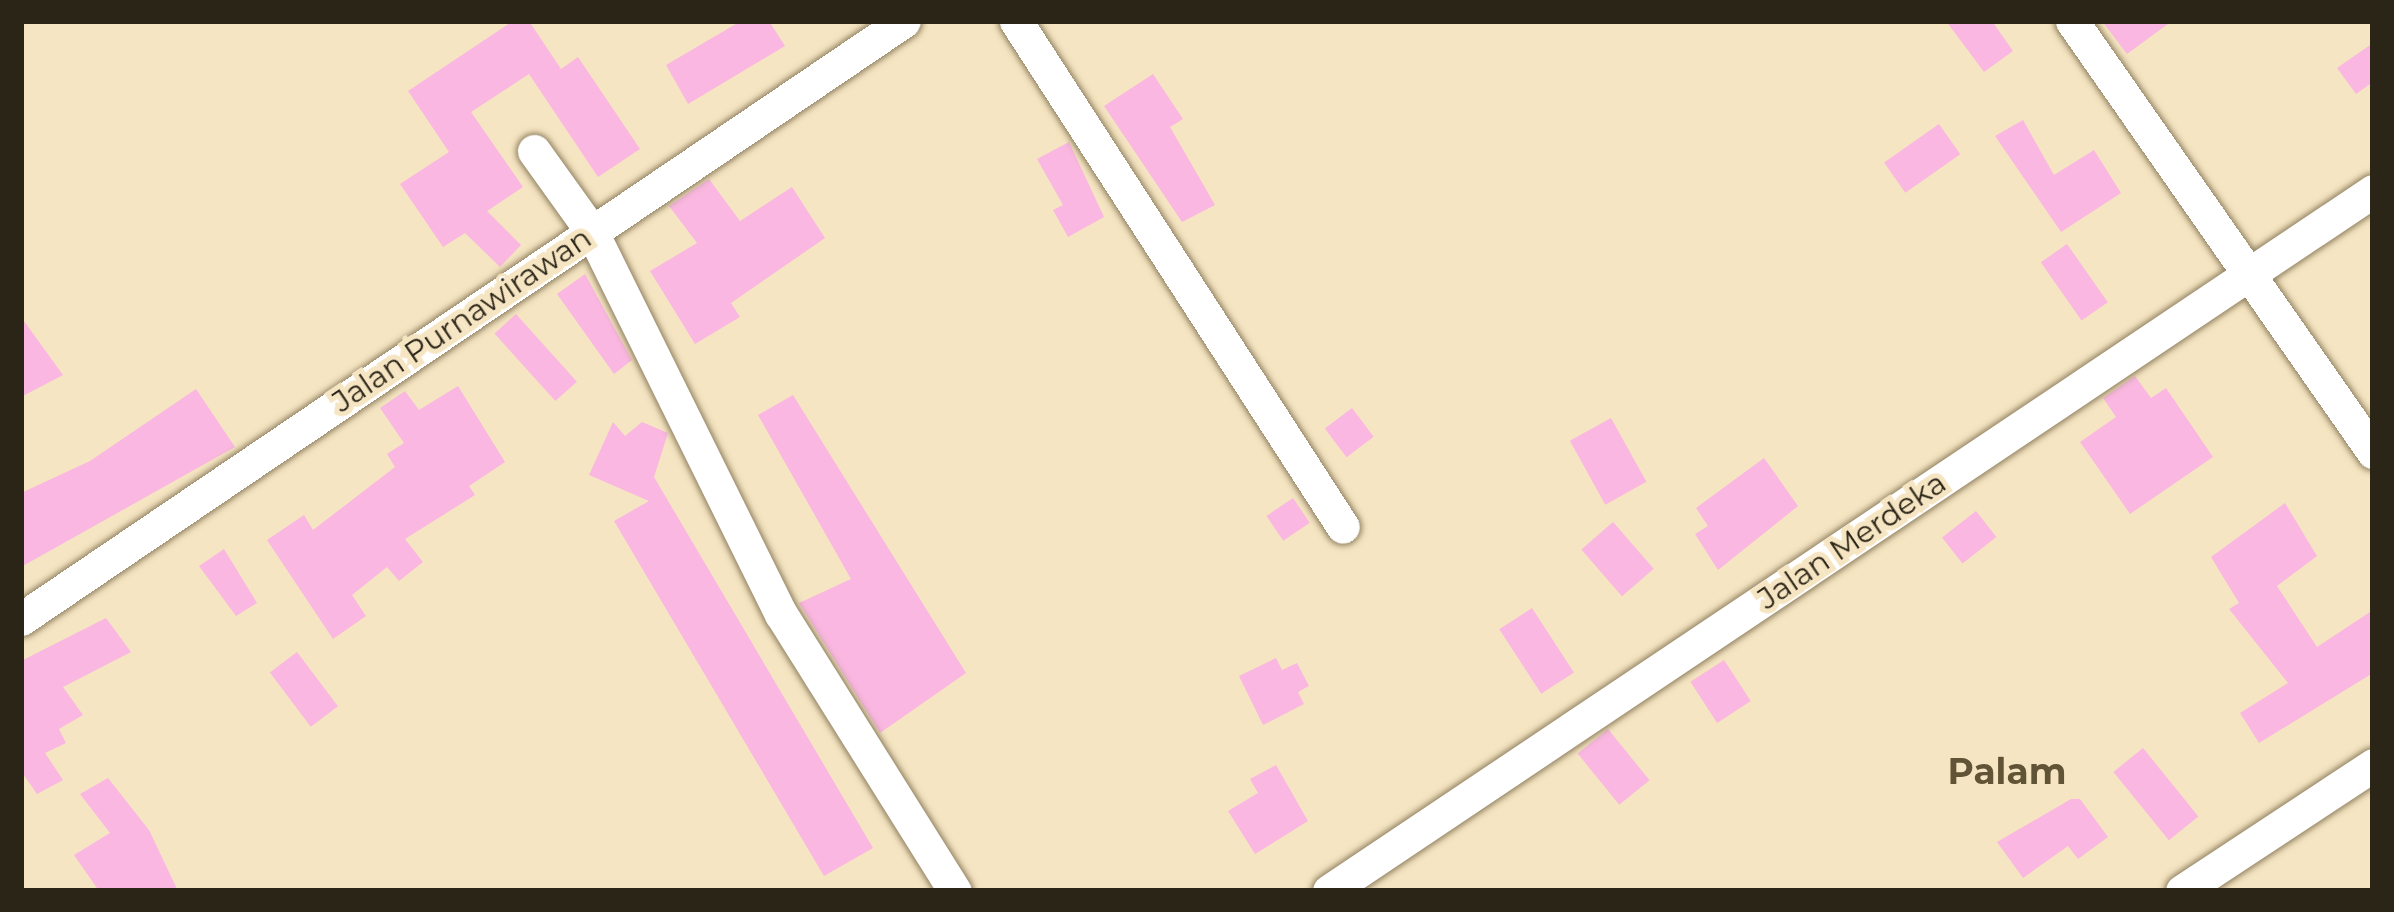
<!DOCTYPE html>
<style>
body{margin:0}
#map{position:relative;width:2394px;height:912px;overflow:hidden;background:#f6e5c2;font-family:Montserrat,sans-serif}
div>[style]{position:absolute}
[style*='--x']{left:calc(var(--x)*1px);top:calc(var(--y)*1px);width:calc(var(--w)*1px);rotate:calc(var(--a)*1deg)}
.building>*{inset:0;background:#fab7e1;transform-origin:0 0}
.roads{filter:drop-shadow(0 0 3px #908161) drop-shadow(0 0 3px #908161)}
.minor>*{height:33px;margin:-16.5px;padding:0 16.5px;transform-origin:16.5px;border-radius:16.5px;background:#fff}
span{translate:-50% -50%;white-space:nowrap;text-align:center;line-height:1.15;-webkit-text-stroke:10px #f6e5c2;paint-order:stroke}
.street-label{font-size:30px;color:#2b2518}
.quarter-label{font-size:36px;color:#615335;font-weight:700}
.frame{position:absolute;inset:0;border:24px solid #2b2518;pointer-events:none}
</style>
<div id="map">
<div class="building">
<i style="clip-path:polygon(513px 21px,529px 21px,561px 69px,578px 57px,640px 149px,598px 177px,529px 74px,471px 112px,523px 187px,487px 211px,521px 245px,500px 267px,465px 233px,443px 247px,400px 184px,449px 152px,408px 91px)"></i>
<i style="clip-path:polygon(741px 21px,769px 21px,785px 46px,688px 104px,666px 65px)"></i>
<i style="clip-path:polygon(1946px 21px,1992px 21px,2013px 51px,1984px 72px)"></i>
<i style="clip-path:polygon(2102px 21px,2172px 21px,2127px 54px)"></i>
<i style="clip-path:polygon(2373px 43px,2373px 82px,2356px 94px,2337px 68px)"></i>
<i style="clip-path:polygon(1153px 74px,1183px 119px,1170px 127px,1215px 205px,1182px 222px,1104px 106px)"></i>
<i style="clip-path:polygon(2023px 120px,2054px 175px,2094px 150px,2121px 193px,2061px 232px,1995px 136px)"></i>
<i style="left:1939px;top:124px;width:37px;height:67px;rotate:55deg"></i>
<i style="clip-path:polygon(1069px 142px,1104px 217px,1068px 237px,1053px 210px,1063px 205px,1037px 159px)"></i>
<i style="clip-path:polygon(709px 179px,740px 221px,792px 187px,825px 238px,731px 303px,740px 317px,695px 344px,650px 271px,697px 243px,669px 206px)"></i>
<i style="left:2067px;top:244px;width:71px;height:32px;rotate:55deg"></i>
<i style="clip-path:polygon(585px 274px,632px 360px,614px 374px,557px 294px)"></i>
<i style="left:516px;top:314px;width:91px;height:29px;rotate:48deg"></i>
<i style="clip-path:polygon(21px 317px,63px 375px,21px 397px)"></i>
<i style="clip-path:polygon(2135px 376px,2151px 398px,2166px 388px,2213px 457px,2130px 514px,2080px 442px,2116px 417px,2103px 398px)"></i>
<i style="clip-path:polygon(458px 386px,505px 462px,469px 486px,475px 495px,405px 539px,423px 562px,399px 581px,387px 567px,352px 595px,366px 616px,333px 639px,267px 540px,304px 515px,313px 530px,395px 467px,387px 454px,404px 443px,380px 408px,405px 391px,419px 410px)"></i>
<i style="clip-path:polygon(196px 389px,235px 447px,21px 567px,21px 493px,90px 461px)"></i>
<i style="clip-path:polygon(793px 395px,966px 673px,880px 733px,799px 603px,851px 579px,758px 415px)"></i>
<i style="left:1352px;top:408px;width:36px;height:34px;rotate:53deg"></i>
<i style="left:1611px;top:418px;width:73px;height:47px;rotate:61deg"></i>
<i style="clip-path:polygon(613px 422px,625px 436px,642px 422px,668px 433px,654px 477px,873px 848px,824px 876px,614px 521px,649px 501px,589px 475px)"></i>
<i style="clip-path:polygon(1764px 458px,1798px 506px,1718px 570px,1695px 534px,1708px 526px,1696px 508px)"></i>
<i style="left:1293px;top:498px;width:30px;height:32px;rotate:56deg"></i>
<i style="clip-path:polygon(2285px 503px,2317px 556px,2277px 586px,2317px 647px,2373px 610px,2373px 673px,2259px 743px,2240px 713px,2288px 683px,2229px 609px,2239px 603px,2211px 557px)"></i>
<i style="left:1976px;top:511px;width:33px;height:43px;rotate:52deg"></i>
<i style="left:1613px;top:522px;width:62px;height:42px;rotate:49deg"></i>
<i style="clip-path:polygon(224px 549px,257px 603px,236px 616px,199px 566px)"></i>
<i style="left:1532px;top:608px;width:77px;height:39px;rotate:57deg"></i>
<i style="clip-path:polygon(106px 618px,131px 652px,63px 687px,83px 715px,59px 729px,66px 743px,45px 753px,63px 780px,37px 794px,21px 771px,21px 661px)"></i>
<i style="left:297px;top:652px;width:68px;height:34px;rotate:53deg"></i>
<i style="clip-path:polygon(1276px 658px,1282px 670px,1297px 663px,1309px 686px,1298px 692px,1304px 704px,1263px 725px,1239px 676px)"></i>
<i style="left:1724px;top:660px;width:49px;height:40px;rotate:57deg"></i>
<i style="left:1608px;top:729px;width:66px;height:39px;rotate:51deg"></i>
<i style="left:2143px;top:748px;width:88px;height:38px;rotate:51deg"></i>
<i style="clip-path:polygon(1276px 765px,1308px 821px,1255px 854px,1228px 811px,1258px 793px,1250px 779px)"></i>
<i style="clip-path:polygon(108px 778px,149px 830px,178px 891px,99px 891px,74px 855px,110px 833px,80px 794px)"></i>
<i style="clip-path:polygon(2071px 799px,2080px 799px,2108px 837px,2078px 859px,2068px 846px,2023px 878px,1997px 842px)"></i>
</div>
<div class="roads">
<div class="minor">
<i style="--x:1016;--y:21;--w:602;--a:57.13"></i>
<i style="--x:2072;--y:21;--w:526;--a:55.07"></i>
<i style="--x:534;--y:151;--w:100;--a:54.4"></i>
<i style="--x:592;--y:232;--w:426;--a:63.7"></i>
<i style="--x:781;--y:614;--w:327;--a:57.9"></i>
<i style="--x:21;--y:619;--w:1066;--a:-34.11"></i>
<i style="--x:1329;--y:891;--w:1257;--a:-33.84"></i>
<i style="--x:2182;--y:891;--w:229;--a:-33.4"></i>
</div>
</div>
<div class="street-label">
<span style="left:462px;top:320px;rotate:-34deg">Jalan Purnawirawan</span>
<span style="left:1852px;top:541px;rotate:-34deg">Jalan Merdeka</span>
</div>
<div class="quarter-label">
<span style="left:2007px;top:772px">Palam</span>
</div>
<div class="frame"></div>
</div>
